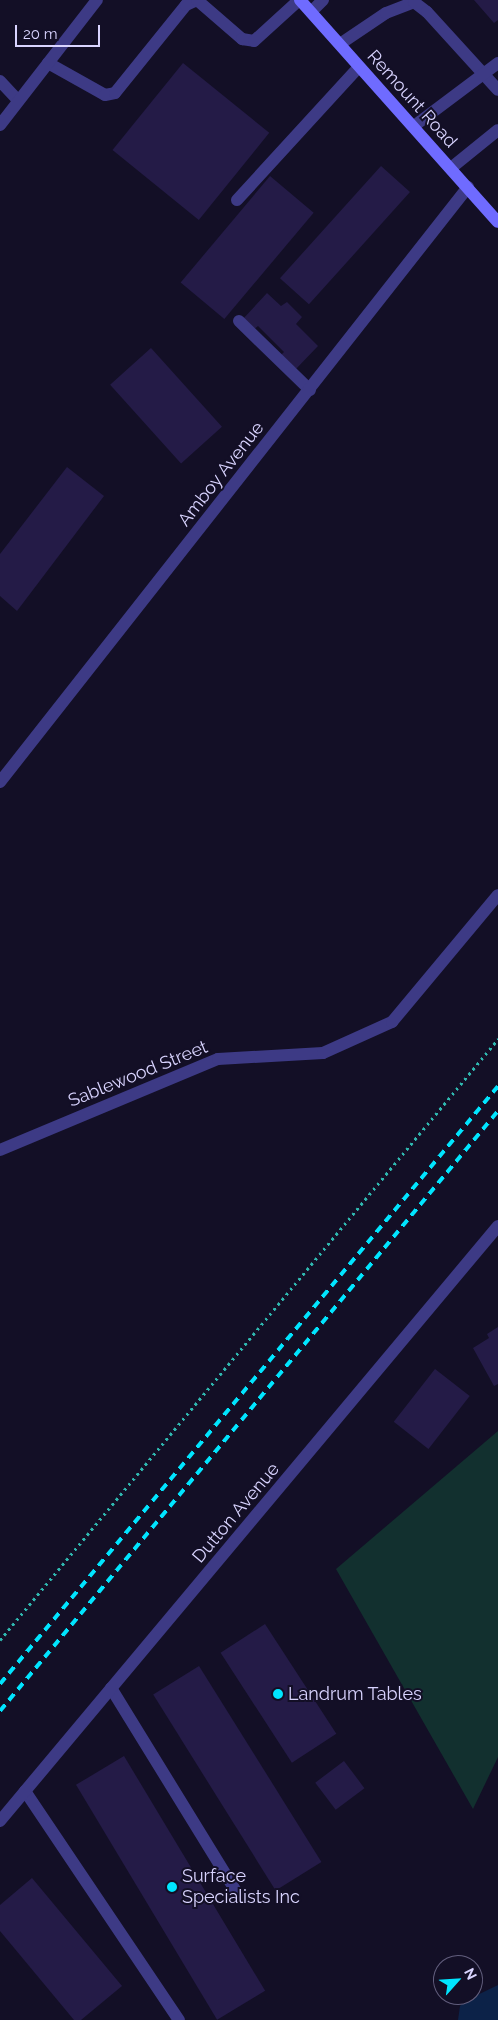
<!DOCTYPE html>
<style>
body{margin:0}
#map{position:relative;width:498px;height:2020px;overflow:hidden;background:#130f26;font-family:Raleway,sans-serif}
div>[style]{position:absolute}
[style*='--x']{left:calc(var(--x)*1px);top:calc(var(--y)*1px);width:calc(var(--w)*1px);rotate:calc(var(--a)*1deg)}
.green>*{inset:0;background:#12302f}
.water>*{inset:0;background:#0c2248}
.building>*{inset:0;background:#241b47;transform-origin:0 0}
.path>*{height:3px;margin-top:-1.5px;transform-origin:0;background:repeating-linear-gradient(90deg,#2fb8b0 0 2.5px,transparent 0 6.5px)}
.service>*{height:12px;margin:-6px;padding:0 6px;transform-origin:6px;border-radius:6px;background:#3d3a85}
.minor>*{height:12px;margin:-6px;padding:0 6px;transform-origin:6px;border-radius:6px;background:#3d3a85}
.secondary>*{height:12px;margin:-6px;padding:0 6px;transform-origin:6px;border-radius:6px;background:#6f6bff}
.rail>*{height:4px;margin-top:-2px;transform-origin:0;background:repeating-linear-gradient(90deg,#00e5ff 0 8px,transparent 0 14px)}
.dots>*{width:14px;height:14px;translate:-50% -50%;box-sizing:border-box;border:2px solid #130f26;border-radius:50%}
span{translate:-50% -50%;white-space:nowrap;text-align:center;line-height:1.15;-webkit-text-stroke:4px #130f26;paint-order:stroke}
.street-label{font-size:18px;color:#d9d4ff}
.poi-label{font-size:18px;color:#d9d4ff}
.left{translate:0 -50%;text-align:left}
.north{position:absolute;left:433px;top:1955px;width:50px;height:50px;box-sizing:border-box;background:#130f26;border:1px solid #625e7d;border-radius:50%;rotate:64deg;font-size:14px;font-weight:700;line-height:20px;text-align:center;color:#d9d4ff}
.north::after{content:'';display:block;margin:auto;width:18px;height:22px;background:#00e5ff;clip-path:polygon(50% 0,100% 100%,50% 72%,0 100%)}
.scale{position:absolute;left:15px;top:25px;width:85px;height:22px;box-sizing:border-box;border:2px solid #d9d4ff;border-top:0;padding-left:6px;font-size:15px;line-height:18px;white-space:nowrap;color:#d9d4ff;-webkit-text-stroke:4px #130f26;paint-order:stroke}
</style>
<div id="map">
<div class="green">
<i style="clip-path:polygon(498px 1431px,498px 1757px,473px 1809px,336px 1569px)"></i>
</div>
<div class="water">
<i style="clip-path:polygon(498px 1985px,498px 2020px,458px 2020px,460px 2006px,465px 2001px)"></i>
</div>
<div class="building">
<i style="clip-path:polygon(474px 0,498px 0,498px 20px,494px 23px)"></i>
<i style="left:183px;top:63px;width:111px;height:112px;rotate:39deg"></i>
<i style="left:381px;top:166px;width:39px;height:151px;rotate:42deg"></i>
<i style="left:270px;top:176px;width:57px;height:139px;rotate:40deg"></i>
<i style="clip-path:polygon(267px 293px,281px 306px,287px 302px,302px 317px,296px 324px,318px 346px,295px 370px,280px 356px,284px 352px,258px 326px,253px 330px,242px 320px)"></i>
<i style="left:151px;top:348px;width:106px;height:55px;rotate:48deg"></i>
<i style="clip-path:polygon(67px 467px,104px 496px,17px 611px,0 596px,0 554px)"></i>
<i style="clip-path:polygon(498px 1327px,498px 1384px,494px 1386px,473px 1348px,489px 1338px,487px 1334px)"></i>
<i style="left:435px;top:1369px;width:44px;height:67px;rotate:38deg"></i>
<i style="left:265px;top:1624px;width:131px;height:53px;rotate:57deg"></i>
<i style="left:199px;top:1666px;width:231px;height:54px;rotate:58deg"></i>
<i style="left:124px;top:1756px;width:274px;height:56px;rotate:59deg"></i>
<i style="left:344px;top:1761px;width:34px;height:36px;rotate:53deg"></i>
<i style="clip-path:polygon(32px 1878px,122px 1986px,81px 2020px,74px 2020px,0 1931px,0 1905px)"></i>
</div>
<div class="path">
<i style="--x:0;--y:1640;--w:781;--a:-50.35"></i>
</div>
<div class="service">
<i style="--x:311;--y:12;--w:17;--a:-45"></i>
<i style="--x:340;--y:44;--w:55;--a:-34"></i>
<i style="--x:386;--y:13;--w:30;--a:-21"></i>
<i style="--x:414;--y:2;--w:16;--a:38"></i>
<i style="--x:427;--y:12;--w:105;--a:47.7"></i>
<i style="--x:48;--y:63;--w:65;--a:29.3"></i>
<i style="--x:105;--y:95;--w:10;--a:-11"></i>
<i style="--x:115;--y:93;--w:113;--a:-51.1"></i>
<i style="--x:186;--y:5;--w:12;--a:-24"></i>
<i style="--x:197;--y:0;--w:60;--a:40.9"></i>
<i style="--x:242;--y:39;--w:12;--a:9"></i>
<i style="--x:254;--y:41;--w:61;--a:-42.3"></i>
<i style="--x:0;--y:81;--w:26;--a:47"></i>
<i style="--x:414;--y:126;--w:105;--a:-36.9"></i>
<i style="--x:451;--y:168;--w:60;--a:-39"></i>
<i style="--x:237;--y:200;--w:180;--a:-47.5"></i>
<i style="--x:239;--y:321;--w:99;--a:44.2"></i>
<i style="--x:111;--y:1688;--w:246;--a:58.4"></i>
<i style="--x:25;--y:1791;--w:276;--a:56.1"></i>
</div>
<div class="minor">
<i style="--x:0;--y:125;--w:158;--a:-52.2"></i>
<i style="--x:0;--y:782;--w:757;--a:-51.81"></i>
<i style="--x:0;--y:1150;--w:236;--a:-22.7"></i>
<i style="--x:218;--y:1059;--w:105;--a:-3.3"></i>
<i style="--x:323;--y:1053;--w:76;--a:-24.2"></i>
<i style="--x:392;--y:1022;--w:165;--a:-50.2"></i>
<i style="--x:0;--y:1821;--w:776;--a:-50.07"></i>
</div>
<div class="secondary">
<i style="--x:300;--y:0;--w:297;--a:48.3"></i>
</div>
<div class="rail">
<i style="--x:0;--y:1684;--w:778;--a:-50.21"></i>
<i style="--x:0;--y:1711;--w:780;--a:-50.31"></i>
</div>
<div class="dots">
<i style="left:278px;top:1694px;background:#00e5ff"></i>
<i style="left:172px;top:1887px;background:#00e5ff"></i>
</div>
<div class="street-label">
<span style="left:412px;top:99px;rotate:48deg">Remount Road</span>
<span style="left:221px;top:474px;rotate:-52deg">Amboy Avenue</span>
<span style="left:138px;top:1074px;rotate:-22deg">Sablewood Street</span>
<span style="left:236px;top:1513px;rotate:-50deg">Dutton Avenue</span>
</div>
<div class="poi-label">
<span class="left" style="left:288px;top:1694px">Landrum Tables</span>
<span class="left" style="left:182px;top:1887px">Surface<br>Specialists Inc</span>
</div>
<div class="north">N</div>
<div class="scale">20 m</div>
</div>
